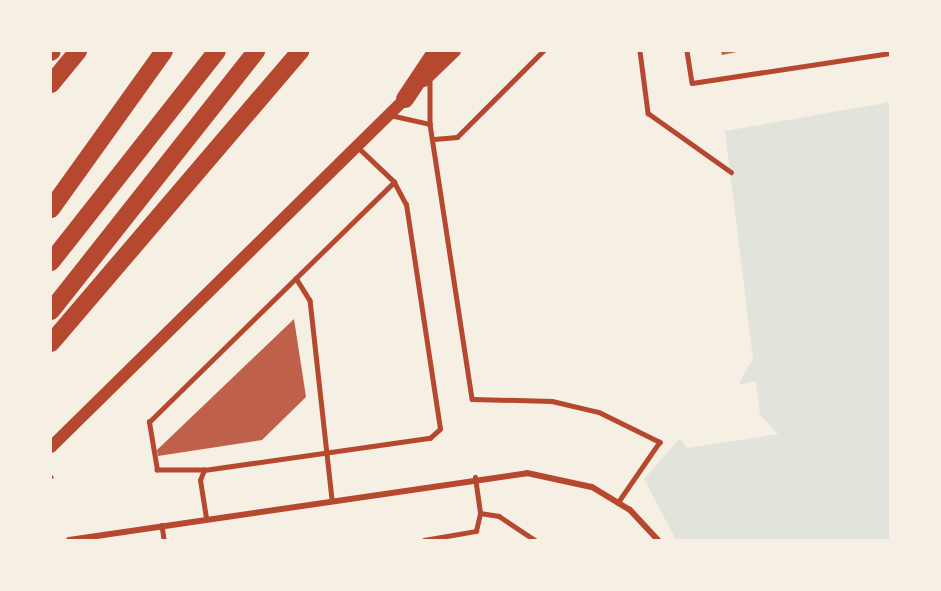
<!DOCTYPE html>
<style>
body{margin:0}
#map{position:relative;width:941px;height:591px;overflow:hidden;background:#f6efe4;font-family:"PT Sans Narrow",sans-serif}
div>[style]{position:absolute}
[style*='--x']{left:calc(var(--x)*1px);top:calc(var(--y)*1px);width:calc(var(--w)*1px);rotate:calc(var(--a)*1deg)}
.green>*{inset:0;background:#e2e4dc}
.building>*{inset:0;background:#bf614a}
.path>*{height:3px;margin:-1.5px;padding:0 1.5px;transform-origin:1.5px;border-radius:1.5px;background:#b5482f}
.service>*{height:4.5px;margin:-2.25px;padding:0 2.25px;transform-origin:2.25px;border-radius:2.25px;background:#b5482f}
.minor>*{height:6px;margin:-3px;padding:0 3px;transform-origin:3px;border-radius:3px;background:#b5482f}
.secondary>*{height:12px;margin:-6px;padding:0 6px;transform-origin:6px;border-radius:6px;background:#b5482f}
.motorway>*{height:18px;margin:-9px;padding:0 9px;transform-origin:9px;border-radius:9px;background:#b5482f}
span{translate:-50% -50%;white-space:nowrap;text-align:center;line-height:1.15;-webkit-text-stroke:4.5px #f6efe4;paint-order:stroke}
.frame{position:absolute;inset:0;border:52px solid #f6efe4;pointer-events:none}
</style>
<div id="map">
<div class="green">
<i style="clip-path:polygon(890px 102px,890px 540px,676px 540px,644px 479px,680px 438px,687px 448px,778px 434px,760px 415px,756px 381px,738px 385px,753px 359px,725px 131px)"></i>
</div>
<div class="building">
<i style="clip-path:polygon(721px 51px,737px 51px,737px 52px,722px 55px)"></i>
<i style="clip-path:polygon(294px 319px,306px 397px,262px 440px,158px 456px,157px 450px)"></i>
</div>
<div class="path">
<i style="--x:51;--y:476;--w:1;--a:45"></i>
</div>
<div class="service">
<i style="--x:640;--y:51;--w:63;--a:82.6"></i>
<i style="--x:648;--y:113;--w:102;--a:35.4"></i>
<i style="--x:687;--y:51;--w:32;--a:81"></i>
<i style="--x:692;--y:83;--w:200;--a:-8.6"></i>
<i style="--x:430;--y:77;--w:47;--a:90"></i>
<i style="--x:430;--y:124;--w:278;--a:81.3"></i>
<i style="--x:472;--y:399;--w:80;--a:1.4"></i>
<i style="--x:552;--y:401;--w:48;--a:13.2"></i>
<i style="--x:599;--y:412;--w:68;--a:26.2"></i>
<i style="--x:660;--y:442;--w:74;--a:124.5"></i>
<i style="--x:390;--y:115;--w:41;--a:12.7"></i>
<i style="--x:434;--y:139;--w:23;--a:-5"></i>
<i style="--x:457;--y:137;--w:122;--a:-45"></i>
<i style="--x:296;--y:278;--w:26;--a:58"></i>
<i style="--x:310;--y:300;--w:199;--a:83.7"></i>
<i style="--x:204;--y:470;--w:47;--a:180"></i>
<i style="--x:157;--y:470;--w:49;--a:-99.5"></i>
<i style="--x:149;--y:422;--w:343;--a:-44.4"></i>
<i style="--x:480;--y:513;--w:19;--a:9"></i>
<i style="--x:499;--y:516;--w:43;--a:33.7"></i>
<i style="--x:206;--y:518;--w:38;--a:-99"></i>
<i style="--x:200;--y:480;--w:11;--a:-68"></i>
<i style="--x:204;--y:470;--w:228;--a:-8.1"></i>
<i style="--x:430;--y:438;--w:13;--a:-42"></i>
<i style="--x:440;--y:429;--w:227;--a:-98.6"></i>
<i style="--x:406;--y:205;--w:26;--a:-118"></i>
<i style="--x:394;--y:182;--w:51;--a:-136.6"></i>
<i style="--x:162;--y:525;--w:15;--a:82"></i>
<i style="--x:424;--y:540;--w:53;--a:-9.8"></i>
<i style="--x:476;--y:531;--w:18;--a:-77"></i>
<i style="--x:480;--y:513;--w:36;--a:-98"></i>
</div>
<div class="minor">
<i style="--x:69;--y:540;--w:463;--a:-8.3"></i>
<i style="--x:527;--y:473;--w:66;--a:12.2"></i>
<i style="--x:592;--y:487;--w:44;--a:31.2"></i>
<i style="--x:630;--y:510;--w:41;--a:47"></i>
</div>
<div class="secondary">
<i style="--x:424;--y:81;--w:43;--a:-44.1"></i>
<i style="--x:51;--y:447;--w:502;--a:-44.52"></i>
</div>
<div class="motorway">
<i style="--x:51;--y:52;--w:1;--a:-45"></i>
<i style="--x:51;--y:84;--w:43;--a:-50.7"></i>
<i style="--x:405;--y:99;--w:58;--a:-56.3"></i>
<i style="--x:51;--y:209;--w:194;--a:-54.4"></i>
<i style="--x:51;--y:262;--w:268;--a:-51.8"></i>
<i style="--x:51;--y:311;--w:331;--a:-51.7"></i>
<i style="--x:51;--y:343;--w:384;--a:-49.5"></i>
</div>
<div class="frame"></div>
</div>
